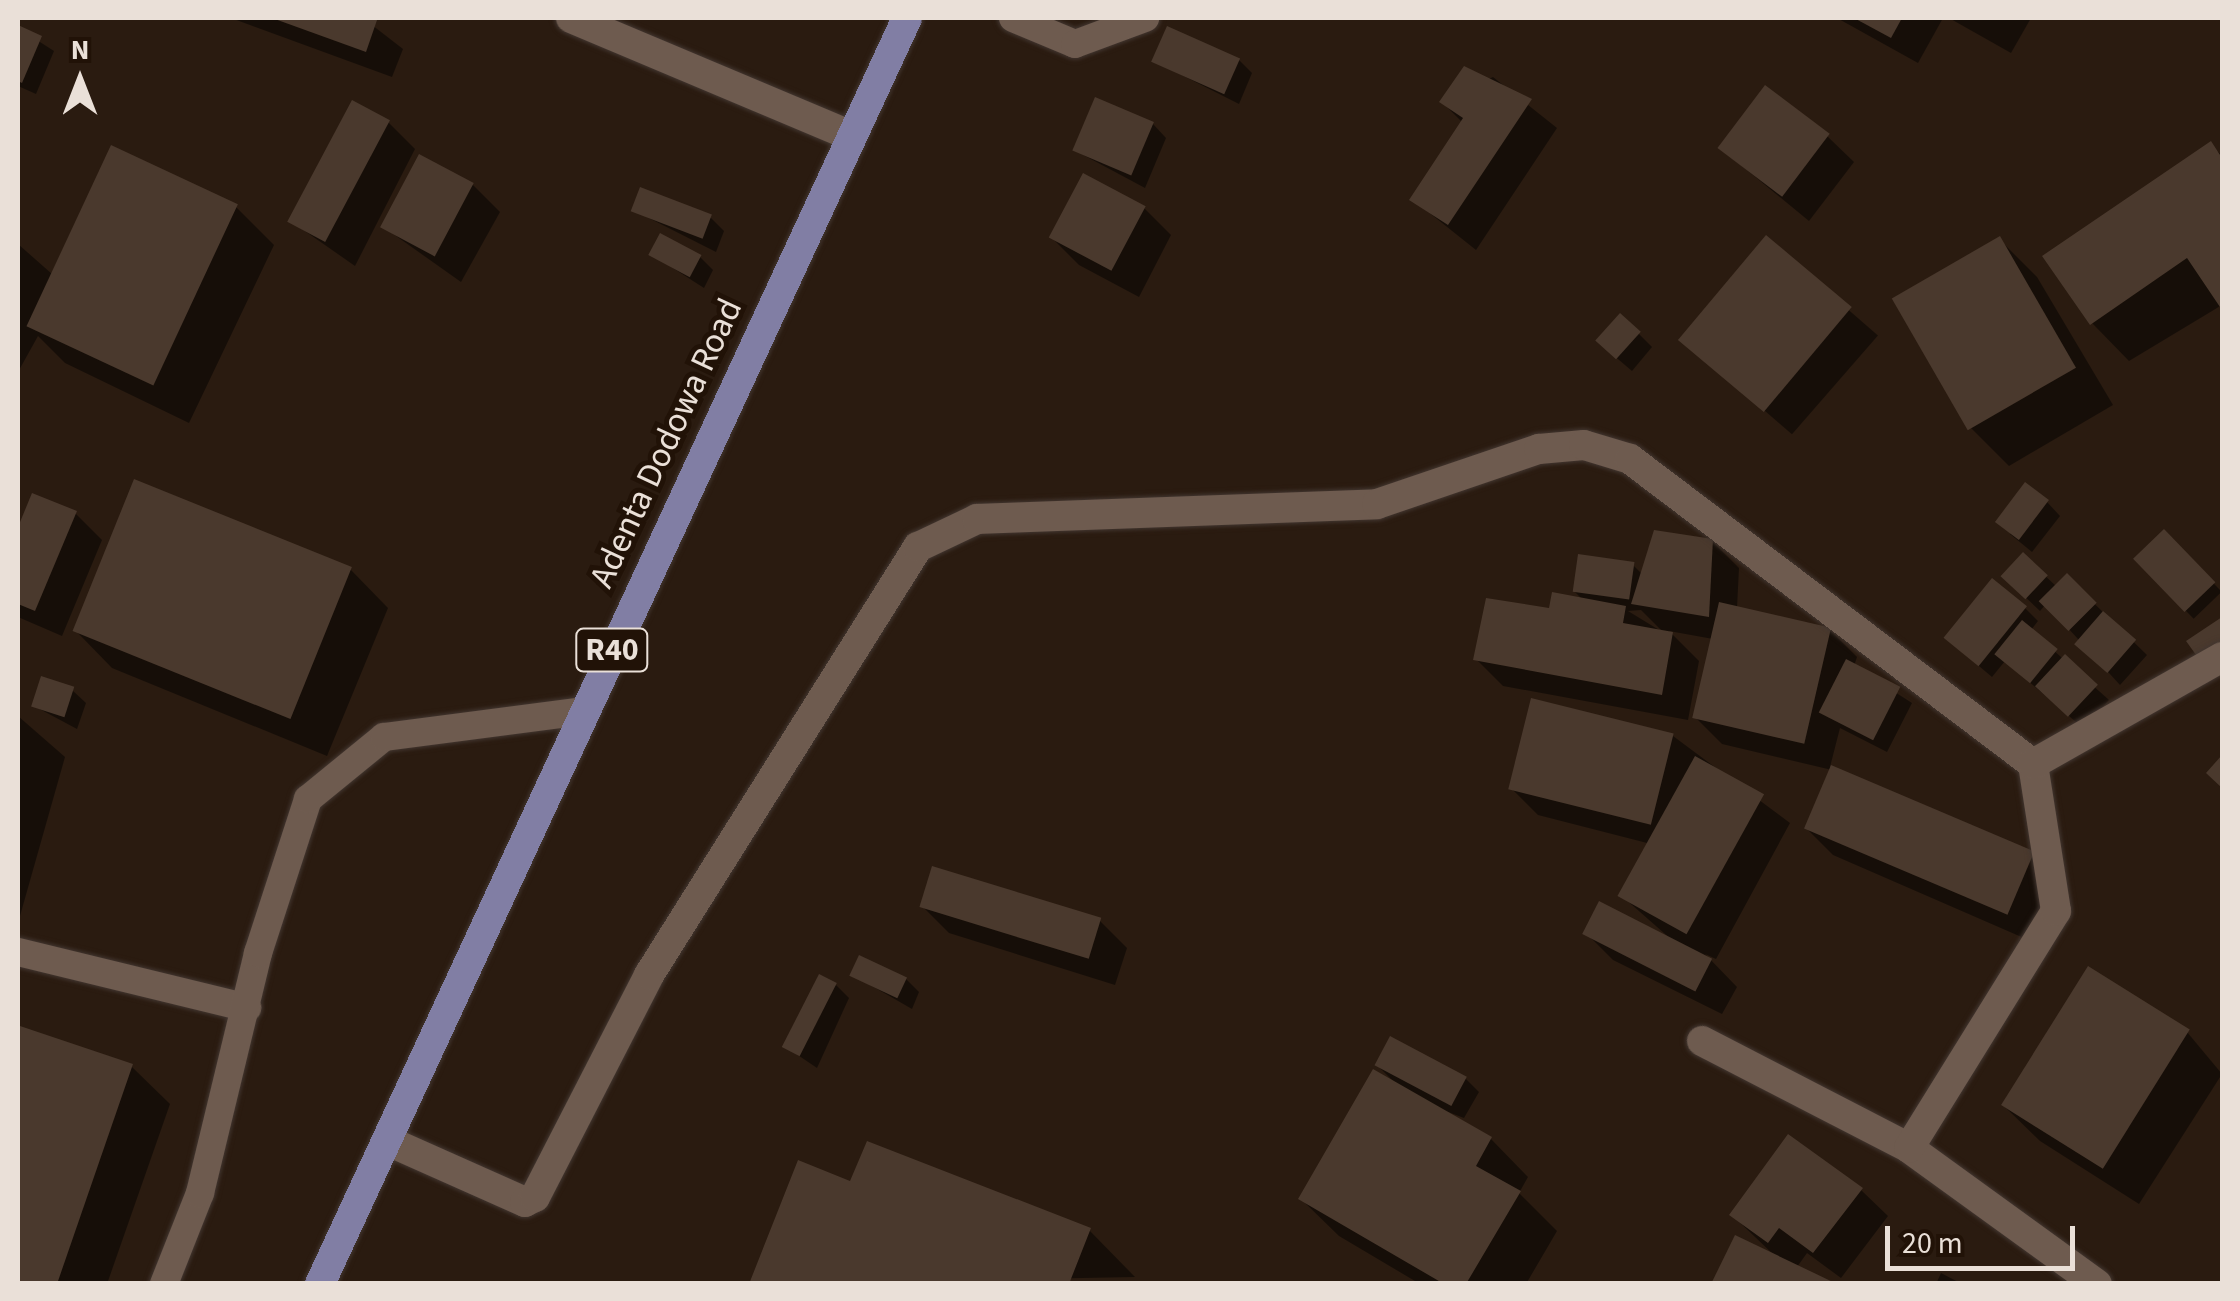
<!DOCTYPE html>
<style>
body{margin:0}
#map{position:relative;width:2240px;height:1301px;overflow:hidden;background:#2a1b10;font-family:"Source Sans 3",sans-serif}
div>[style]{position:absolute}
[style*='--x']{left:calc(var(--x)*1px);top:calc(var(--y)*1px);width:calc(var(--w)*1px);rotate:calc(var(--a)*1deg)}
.shadow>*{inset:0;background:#0007;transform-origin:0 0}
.building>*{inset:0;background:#4a392d;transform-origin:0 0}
.roads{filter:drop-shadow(0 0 2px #423630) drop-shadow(0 0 2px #423630)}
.service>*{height:28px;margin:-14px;padding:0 14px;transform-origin:14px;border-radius:14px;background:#6e5b4f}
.minor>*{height:30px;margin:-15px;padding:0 15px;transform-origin:15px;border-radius:15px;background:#6e5b4f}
.primary>*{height:30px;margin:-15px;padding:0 15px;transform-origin:15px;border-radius:15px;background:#817ea4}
span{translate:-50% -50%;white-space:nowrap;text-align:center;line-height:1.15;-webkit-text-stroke:10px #211207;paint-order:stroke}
.shield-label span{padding:2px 8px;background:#211207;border:2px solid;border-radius:8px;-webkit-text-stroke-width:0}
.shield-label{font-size:32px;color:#eae0d8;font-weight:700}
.street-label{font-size:35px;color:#eae0d8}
.frame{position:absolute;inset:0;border:20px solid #eae0d8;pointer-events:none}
.north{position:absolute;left:30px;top:30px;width:100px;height:100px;-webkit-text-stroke:8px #211207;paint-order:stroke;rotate:0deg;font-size:28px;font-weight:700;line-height:40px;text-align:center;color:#eae0d8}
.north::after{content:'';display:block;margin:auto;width:35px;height:45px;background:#eae0d8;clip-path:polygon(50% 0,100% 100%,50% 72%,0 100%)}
.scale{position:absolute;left:1885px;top:1226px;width:190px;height:45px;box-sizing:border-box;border:5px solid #eae0d8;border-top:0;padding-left:12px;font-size:30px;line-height:35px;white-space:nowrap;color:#eae0d8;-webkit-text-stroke:8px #211207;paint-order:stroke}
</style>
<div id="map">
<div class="shadow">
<i style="clip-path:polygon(231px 18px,363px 18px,403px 49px,392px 77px)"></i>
<i style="clip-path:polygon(1837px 18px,1943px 18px,1918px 63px)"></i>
<i style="clip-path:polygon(1949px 18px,2031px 18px,2011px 53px)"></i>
<i style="clip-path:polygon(18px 28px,54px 51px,36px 94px,18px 86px)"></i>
<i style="clip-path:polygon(1239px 60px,1252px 73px,1239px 104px,1154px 61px)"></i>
<i style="clip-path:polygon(1493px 77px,1557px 128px,1476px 250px,1412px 199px,1463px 123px,1442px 102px)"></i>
<i style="clip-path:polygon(388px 122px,415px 149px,355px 266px,292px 222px)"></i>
<i style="clip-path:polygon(1153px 124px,1166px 138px,1145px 188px,1074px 150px)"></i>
<i style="clip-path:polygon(1827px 136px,1854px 162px,1809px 221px,1719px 147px)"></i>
<i style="clip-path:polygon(2211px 144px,2222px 156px,2222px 305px,2129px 361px,2092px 323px)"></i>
<i style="clip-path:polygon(473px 185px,500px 212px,461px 282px,382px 226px)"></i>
<i style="clip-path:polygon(236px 207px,274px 245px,189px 423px,65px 363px,38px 336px,18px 372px,18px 244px,52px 274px)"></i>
<i style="clip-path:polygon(1144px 208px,1171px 235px,1139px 297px,1079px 265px,1052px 238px)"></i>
<i style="clip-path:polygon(633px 210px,710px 217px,724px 231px,716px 252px)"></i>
<i style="left:1767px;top:239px;width:147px;height:131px;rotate:41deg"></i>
<i style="clip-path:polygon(1999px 239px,2037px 277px,2113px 405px,2009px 466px,1971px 428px,1895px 300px)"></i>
<i style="clip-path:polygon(651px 254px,700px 257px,713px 270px,704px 288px)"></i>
<i style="clip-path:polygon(1639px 334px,1652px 347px,1632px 371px,1612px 354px)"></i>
<i style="clip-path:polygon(33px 496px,75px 513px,102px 540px,62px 636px,18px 617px,18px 534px)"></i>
<i style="clip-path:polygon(2047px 502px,2060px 516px,2032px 552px,2010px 534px)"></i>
<i style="left:2164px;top:532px;width:83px;height:39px;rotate:46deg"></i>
<i style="clip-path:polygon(evenodd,1712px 541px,1739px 568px,1737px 608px,1830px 630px,1857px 657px,1854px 666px,1912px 703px,1887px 752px,1840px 728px,1830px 767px,2033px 856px,2060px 882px,2033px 942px,1833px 855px,1806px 828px,1832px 770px,1722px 744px,1695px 717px,1713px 639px,1669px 631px,1699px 661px,1688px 720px,1503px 686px,1476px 659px,1584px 601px,1574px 591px,1632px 564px,1643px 575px,1712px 541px,1641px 610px,1664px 633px,1628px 611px,1641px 610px)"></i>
<i style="clip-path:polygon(2023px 555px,2057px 587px,2067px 577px,2147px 655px,2120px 685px,2046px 604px,2040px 611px,2003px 576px)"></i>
<i style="clip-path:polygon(351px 570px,388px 608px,327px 756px,112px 668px,75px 630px)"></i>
<i style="clip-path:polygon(2025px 608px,2038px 621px,2031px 630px,2109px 700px,2083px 728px,2005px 661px,1992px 677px,1960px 650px)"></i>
<i style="clip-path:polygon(72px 690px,86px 703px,77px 729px,34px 706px)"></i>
<i style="clip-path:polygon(18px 716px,65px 757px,18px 923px)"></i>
<i style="clip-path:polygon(1673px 736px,1790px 823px,1716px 959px,1705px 954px,1737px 987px,1722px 1014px,1613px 960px,1586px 933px,1673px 941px,1623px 897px,1651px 844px,1538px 815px,1511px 788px)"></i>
<i style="clip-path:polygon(922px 906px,1100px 921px,1127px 948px,1115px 985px,949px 933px)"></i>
<i style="clip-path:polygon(853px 975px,906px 979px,919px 992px,912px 1009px)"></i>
<i style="clip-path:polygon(836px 985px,849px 998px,817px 1068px,786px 1047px)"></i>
<i style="clip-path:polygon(22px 1029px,132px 1067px,170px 1104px,107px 1284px,18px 1284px)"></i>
<i style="clip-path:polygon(2187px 1032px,2222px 1074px,2139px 1204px,2040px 1141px,2002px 1104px)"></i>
<i style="clip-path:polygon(1377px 1065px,1466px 1079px,1479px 1092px,1464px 1118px,1435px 1107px,1491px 1139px,1528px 1177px,1519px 1193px,1557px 1231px,1526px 1284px,1420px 1284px,1339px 1236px,1301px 1199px,1393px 1081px)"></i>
<i style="clip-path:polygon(851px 1185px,1089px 1230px,1135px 1277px,752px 1284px)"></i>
<i style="clip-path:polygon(1861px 1190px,1888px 1216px,1841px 1278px,1807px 1253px,1797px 1267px,1776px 1257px,1732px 1215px)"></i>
<i style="clip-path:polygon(1941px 1273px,1962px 1284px,1936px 1284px)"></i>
</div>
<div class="building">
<i style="clip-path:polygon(272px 18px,371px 18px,377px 20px,366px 52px)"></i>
<i style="clip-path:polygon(1854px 18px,1902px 18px,1891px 38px)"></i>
<i style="clip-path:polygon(18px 25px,42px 36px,22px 83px,18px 81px)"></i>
<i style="left:1167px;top:26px;width:80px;height:39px;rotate:24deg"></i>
<i style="clip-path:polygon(1464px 66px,1532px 99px,1448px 225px,1409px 200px,1463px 118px,1439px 102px)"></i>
<i style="left:1765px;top:85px;width:81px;height:79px;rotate:37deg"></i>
<i style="left:1095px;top:97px;width:64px;height:58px;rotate:23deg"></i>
<i style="left:352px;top:100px;width:43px;height:138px;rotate:28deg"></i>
<i style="clip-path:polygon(2211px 141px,2222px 158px,2222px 310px,2187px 258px,2090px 325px,2042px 256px)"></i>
<i style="left:111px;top:145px;width:140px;height:200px;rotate:25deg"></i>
<i style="left:419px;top:154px;width:62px;height:83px;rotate:28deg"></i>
<i style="left:1083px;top:173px;width:71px;height:73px;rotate:28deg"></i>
<i style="left:640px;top:187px;width:77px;height:26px;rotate:21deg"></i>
<i style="left:660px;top:233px;width:47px;height:25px;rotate:28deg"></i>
<i style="left:1766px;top:235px;width:112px;height:137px;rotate:40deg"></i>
<i style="left:2000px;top:236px;width:152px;height:125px;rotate:60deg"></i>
<i style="left:1620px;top:313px;width:28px;height:37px;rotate:42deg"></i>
<i style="left:134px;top:479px;width:235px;height:164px;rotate:22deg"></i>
<i style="left:2025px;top:482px;width:30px;height:50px;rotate:37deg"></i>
<i style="clip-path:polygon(32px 493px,77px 511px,35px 611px,18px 604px,18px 527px)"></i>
<i style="left:2164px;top:529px;width:74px;height:43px;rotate:46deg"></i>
<i style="clip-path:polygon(1654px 530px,1713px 539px,1709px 617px,1631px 604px)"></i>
<i style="left:2023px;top:552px;width:34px;height:33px;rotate:43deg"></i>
<i style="left:1578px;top:554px;width:57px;height:38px;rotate:8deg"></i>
<i style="left:2067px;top:573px;width:42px;height:40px;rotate:45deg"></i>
<i style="left:1992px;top:578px;width:45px;height:77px;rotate:39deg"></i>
<i style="clip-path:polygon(1552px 592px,1626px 606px,1623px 623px,1673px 632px,1662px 695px,1473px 660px,1486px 598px,1549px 608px)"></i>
<i style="left:1719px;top:602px;width:115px;height:119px;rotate:13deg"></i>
<i style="left:2103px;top:611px;width:44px;height:44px;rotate:41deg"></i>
<i style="clip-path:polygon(2222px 617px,2222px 654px,2204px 666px,2186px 641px)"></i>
<i style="left:2022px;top:620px;width:46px;height:44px;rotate:39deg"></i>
<i style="left:2065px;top:654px;width:45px;height:44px;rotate:43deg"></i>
<i style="left:1846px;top:659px;width:61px;height:60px;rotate:27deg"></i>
<i style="left:41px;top:676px;width:35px;height:32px;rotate:18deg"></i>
<i style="left:1531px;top:698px;width:147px;height:94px;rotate:14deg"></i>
<i style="clip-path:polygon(2222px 755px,2222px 788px,2206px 773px)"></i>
<i style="left:1695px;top:756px;width:79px;height:160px;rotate:29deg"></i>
<i style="left:1831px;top:765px;width:221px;height:69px;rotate:23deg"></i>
<i style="left:932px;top:866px;width:177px;height:43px;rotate:17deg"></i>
<i style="left:1599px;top:901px;width:127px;height:37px;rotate:27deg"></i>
<i style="left:859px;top:955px;width:53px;height:23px;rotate:25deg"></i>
<i style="left:2088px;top:966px;width:120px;height:164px;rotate:32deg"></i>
<i style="left:819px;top:974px;width:20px;height:82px;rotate:27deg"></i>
<i style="clip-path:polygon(20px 1026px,133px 1064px,57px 1284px,18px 1284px)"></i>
<i style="left:1390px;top:1036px;width:87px;height:33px;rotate:28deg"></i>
<i style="clip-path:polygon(1373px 1069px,1492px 1137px,1476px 1166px,1521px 1191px,1466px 1284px,1444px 1284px,1298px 1199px)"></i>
<i style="clip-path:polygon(1788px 1134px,1863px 1188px,1813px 1253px,1779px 1228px,1768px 1243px,1729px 1215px)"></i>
<i style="clip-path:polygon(867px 1141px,1091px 1228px,1069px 1284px,749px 1284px,798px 1160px,850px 1181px)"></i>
<i style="clip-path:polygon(1735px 1235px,1837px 1284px,1711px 1284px)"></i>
</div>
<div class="roads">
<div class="service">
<i style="--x:1013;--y:18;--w:67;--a:22.8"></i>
<i style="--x:1075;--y:44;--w:75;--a:-20.4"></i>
<i style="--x:18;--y:952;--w:236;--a:13.7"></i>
<i style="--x:164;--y:1284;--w:98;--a:-68.4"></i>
<i style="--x:200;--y:1193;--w:247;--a:-76.4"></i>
<i style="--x:258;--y:953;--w:162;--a:-72"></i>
<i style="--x:308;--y:799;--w:98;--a:-39.2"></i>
<i style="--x:384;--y:737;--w:202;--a:-7.4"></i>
</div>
<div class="minor">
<i style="--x:571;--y:18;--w:302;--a:22.8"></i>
<i style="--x:1702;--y:1041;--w:233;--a:27.3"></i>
<i style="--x:1909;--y:1148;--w:232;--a:35.9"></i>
<i style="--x:388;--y:1141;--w:150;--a:24"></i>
<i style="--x:525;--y:1202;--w:11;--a:-27"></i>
<i style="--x:535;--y:1197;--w:250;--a:-62.8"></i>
<i style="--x:649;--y:975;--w:506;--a:-57.85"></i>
<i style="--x:918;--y:547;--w:65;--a:-25.4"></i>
<i style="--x:977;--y:519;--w:400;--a:-2.1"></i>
<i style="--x:1377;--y:504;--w:171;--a:-18.8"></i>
<i style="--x:1539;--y:449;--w:45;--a:-5.1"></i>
<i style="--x:1584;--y:445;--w:48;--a:16.9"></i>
<i style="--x:1630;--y:459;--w:505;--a:37.12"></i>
<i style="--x:1909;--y:1148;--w:279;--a:-58.2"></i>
<i style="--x:2056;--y:911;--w:149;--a:-98.9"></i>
<i style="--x:2033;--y:764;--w:217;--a:-29.5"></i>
</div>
<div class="primary">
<i style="--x:320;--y:1284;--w:1395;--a:-65.12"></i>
</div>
</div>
<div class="shield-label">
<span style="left:612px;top:650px">R40</span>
</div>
<div class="street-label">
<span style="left:666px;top:443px;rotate:-65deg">Adenta Dodowa Road</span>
</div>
<div class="frame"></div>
<div class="north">N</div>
<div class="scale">20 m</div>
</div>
